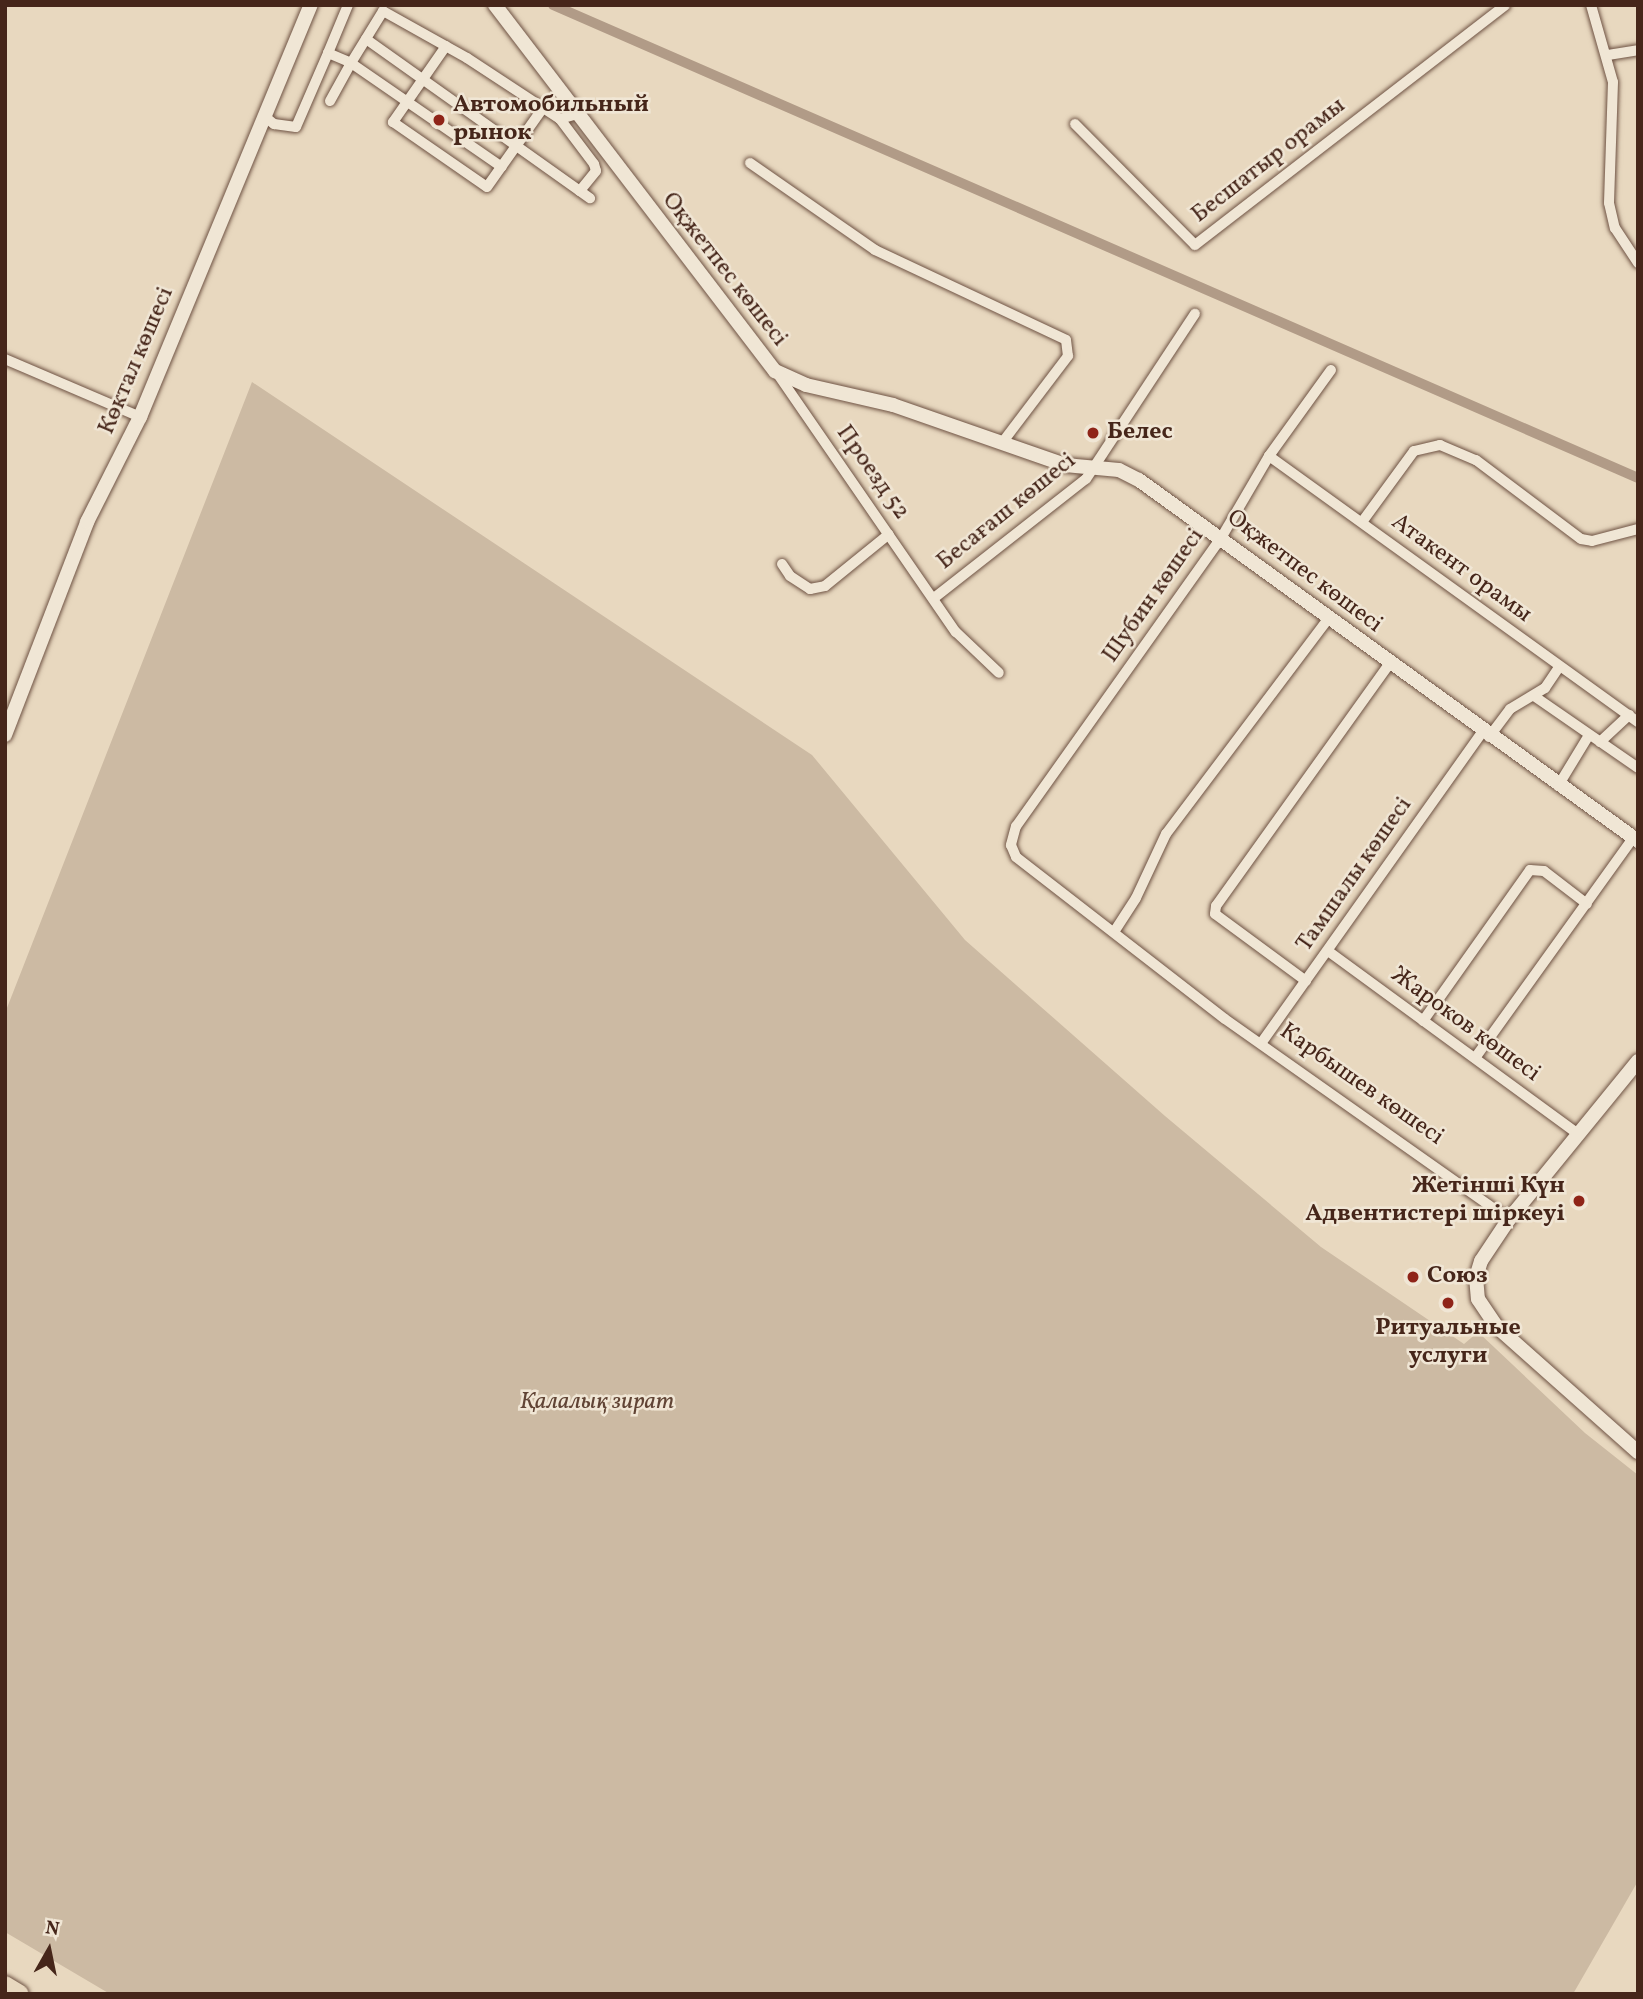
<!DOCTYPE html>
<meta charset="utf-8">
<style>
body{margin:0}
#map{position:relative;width:1643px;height:1999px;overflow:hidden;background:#e8d8bf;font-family:Vollkorn,serif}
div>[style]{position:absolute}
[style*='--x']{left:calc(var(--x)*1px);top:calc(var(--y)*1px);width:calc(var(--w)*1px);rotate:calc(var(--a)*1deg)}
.green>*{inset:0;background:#ccbaa3}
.canal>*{height:10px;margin:-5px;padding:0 5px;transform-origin:5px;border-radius:5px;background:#b19b87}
.roads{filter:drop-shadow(0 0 2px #6e5243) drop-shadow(0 0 2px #6e5243)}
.minor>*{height:10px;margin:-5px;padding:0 5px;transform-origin:5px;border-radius:5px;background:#f0e6d5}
.tertiary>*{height:14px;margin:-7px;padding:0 7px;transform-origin:7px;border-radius:7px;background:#f0e6d5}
.primary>*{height:18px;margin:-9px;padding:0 9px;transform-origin:9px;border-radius:9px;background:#e8d8bf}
.dots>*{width:19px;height:19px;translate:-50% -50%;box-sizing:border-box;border:4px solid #f0e6d5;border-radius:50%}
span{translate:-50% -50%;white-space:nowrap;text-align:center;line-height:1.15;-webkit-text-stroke:5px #f0e6d5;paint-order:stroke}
.poi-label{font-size:24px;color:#46261a;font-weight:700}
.left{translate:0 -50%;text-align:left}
.right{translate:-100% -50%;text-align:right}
.street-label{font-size:24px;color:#46261a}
.park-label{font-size:24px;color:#614435;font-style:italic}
.frame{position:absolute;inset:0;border:7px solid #46261a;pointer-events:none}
.north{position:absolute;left:14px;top:1915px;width:70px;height:70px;-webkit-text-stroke:5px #f0e6d5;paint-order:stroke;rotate:9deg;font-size:19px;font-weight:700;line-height:28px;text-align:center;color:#46261a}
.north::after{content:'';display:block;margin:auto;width:24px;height:32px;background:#46261a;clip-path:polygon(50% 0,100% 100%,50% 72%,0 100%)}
</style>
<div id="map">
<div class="green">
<i style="clip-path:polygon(252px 382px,812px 755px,965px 940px,1165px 1116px,1321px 1247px,1464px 1344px,1478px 1332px,1585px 1433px,1638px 1475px,1638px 1881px,1573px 1994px,110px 1994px,5px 1932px,5px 1013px)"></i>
</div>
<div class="canal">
<i style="--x:553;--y:5;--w:1184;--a:23.55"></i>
</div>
<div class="roads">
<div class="minor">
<i style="--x:1591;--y:5;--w:80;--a:74.1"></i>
<i style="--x:1613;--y:82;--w:121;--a:91.9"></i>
<i style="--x:1609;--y:203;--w:26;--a:77"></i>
<i style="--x:1615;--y:228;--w:42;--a:56.7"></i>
<i style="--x:366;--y:39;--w:275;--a:35.4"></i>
<i style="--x:446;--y:46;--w:93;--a:124.9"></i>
<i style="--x:393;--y:122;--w:114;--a:34.7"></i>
<i style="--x:487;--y:187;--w:97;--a:-54.7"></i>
<i style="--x:328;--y:53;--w:52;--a:-67.4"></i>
<i style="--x:1608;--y:55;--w:30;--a:-9"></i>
<i style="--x:330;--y:101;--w:43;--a:-61.1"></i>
<i style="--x:351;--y:63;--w:183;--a:34.6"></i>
<i style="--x:264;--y:116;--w:13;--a:39"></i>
<i style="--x:274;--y:124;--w:22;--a:8"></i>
<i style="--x:296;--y:127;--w:81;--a:-66.6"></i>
<i style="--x:328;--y:53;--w:25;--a:23"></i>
<i style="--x:351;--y:63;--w:61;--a:-58.4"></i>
<i style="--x:383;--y:11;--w:96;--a:29.2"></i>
<i style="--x:467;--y:58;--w:111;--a:33.3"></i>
<i style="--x:560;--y:119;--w:19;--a:-16"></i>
<i style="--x:560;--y:119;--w:56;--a:52.9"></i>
<i style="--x:594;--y:164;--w:7;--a:74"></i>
<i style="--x:596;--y:171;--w:26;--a:129"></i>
<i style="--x:1075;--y:124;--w:170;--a:45.2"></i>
<i style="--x:1195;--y:245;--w:392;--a:-37.7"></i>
<i style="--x:750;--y:163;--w:152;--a:34.8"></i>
<i style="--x:875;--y:250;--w:211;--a:25.2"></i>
<i style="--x:1066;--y:340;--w:16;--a:83"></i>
<i style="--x:1068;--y:356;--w:109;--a:127.2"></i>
<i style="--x:5;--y:359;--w:147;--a:23.2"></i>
<i style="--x:1331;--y:370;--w:106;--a:125.8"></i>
<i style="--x:1269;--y:456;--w:95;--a:120.3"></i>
<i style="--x:1221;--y:538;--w:354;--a:125.4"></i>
<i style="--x:1016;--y:826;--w:20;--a:105"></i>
<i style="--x:1011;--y:845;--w:13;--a:67"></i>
<i style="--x:1016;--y:857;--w:264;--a:37.8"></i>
<i style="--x:1225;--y:1019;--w:347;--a:35.2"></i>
<i style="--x:777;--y:373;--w:315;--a:55.4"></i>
<i style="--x:956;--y:632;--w:59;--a:43.6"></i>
<i style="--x:1269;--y:456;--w:455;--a:35.8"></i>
<i style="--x:1362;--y:522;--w:88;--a:-53.8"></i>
<i style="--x:1414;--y:451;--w:27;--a:-13"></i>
<i style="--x:1440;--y:445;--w:39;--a:23"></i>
<i style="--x:1476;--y:460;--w:131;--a:37"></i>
<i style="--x:1581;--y:539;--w:11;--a:10"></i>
<i style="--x:1592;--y:541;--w:48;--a:-14.6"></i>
<i style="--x:782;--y:564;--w:14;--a:56"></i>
<i style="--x:790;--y:576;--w:24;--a:33"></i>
<i style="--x:810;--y:589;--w:15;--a:-11"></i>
<i style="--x:825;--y:586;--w:82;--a:-39.1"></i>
<i style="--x:934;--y:598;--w:193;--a:-38.1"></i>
<i style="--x:1086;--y:479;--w:198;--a:-56.6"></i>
<i style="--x:1534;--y:696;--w:126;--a:34.7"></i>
<i style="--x:1489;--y:737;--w:35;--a:-53"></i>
<i style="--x:1510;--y:709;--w:41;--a:-31"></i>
<i style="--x:1545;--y:688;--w:25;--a:-56"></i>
<i style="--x:1600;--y:742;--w:40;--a:-43"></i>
<i style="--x:1558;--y:786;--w:60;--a:-58.7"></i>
<i style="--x:1114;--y:932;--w:40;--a:-57.1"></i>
<i style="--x:1136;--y:898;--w:71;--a:-64.9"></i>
<i style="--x:1166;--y:834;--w:268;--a:-53"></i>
<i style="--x:1328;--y:951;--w:308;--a:36.2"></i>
<i style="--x:1306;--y:981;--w:113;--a:-143.6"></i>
<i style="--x:1215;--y:914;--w:8;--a:-83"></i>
<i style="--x:1216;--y:906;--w:297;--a:-54.4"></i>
<i style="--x:1423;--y:1021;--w:185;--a:-54.7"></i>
<i style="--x:1530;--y:870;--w:14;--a:4"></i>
<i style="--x:1544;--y:871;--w:54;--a:37.5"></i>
<i style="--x:1262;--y:1042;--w:380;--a:-54.6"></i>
<i style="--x:1475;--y:1058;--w:271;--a:-54.3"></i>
</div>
<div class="tertiary">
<i style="--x:495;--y:5;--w:461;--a:52.6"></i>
<i style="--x:775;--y:371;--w:34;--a:24"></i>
<i style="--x:806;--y:385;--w:89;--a:12.9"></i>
<i style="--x:893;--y:405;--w:182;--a:19.2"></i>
<i style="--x:1065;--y:465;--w:54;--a:5.3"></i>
<i style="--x:1119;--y:470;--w:22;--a:27"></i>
<i style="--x:1139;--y:480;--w:616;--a:35.88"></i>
<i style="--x:5;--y:735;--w:228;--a:-68.9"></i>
<i style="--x:87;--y:522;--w:118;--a:-63.2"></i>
<i style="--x:140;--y:417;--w:446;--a:-67.5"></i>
<i style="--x:1638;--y:1061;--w:204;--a:129.2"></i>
<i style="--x:1509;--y:1219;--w:50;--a:123.7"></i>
<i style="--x:1481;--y:1261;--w:17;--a:107"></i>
<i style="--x:1476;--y:1277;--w:22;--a:85"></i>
<i style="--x:1478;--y:1299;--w:32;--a:56"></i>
<i style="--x:1496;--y:1326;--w:190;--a:41.6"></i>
</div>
<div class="primary">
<i style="--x:5;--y:1985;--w:17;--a:31"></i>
</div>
</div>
<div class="dots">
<i style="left:439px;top:120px;background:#8f2418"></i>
<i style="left:1093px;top:433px;background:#8f2418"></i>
<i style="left:1579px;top:1201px;background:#8f2418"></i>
<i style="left:1413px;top:1277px;background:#8f2418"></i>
<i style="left:1448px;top:1303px;background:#8f2418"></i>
</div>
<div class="poi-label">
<span class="left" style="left:453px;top:120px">Автомобильный<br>рынок</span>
<span class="left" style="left:1107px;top:433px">Белес</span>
<span class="right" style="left:1565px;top:1201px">Жетінші Күн<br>Адвентистері шіркеуі</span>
<span class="left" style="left:1427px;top:1277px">Союз</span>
<span style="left:1448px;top:1343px">Ритуальные<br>услуги</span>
</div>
<div class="street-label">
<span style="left:1269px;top:161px;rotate:-38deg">Бесшатыр орамы</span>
<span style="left:724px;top:270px;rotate:52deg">Оқжетпес көшесі</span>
<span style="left:137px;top:361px;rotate:-67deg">Көктал көшесі</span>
<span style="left:872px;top:473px;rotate:55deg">Проезд 52</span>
<span style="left:1007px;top:512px;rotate:-39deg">Бесағаш көшесі</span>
<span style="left:1461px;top:569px;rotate:36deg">Атакент орамы</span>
<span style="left:1304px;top:572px;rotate:37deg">Оқжетпес көшесі</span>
<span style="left:1154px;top:596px;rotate:-55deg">Шубин көшесі</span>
<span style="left:1355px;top:875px;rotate:-55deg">Тамшалы көшесі</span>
<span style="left:1465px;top:1025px;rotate:36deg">Жароков көшесі</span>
<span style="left:1361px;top:1085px;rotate:35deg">Карбышев көшесі</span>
</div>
<div class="park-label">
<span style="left:597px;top:1403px">Қалалық зират</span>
</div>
<div class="frame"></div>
<div class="north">N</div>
</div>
